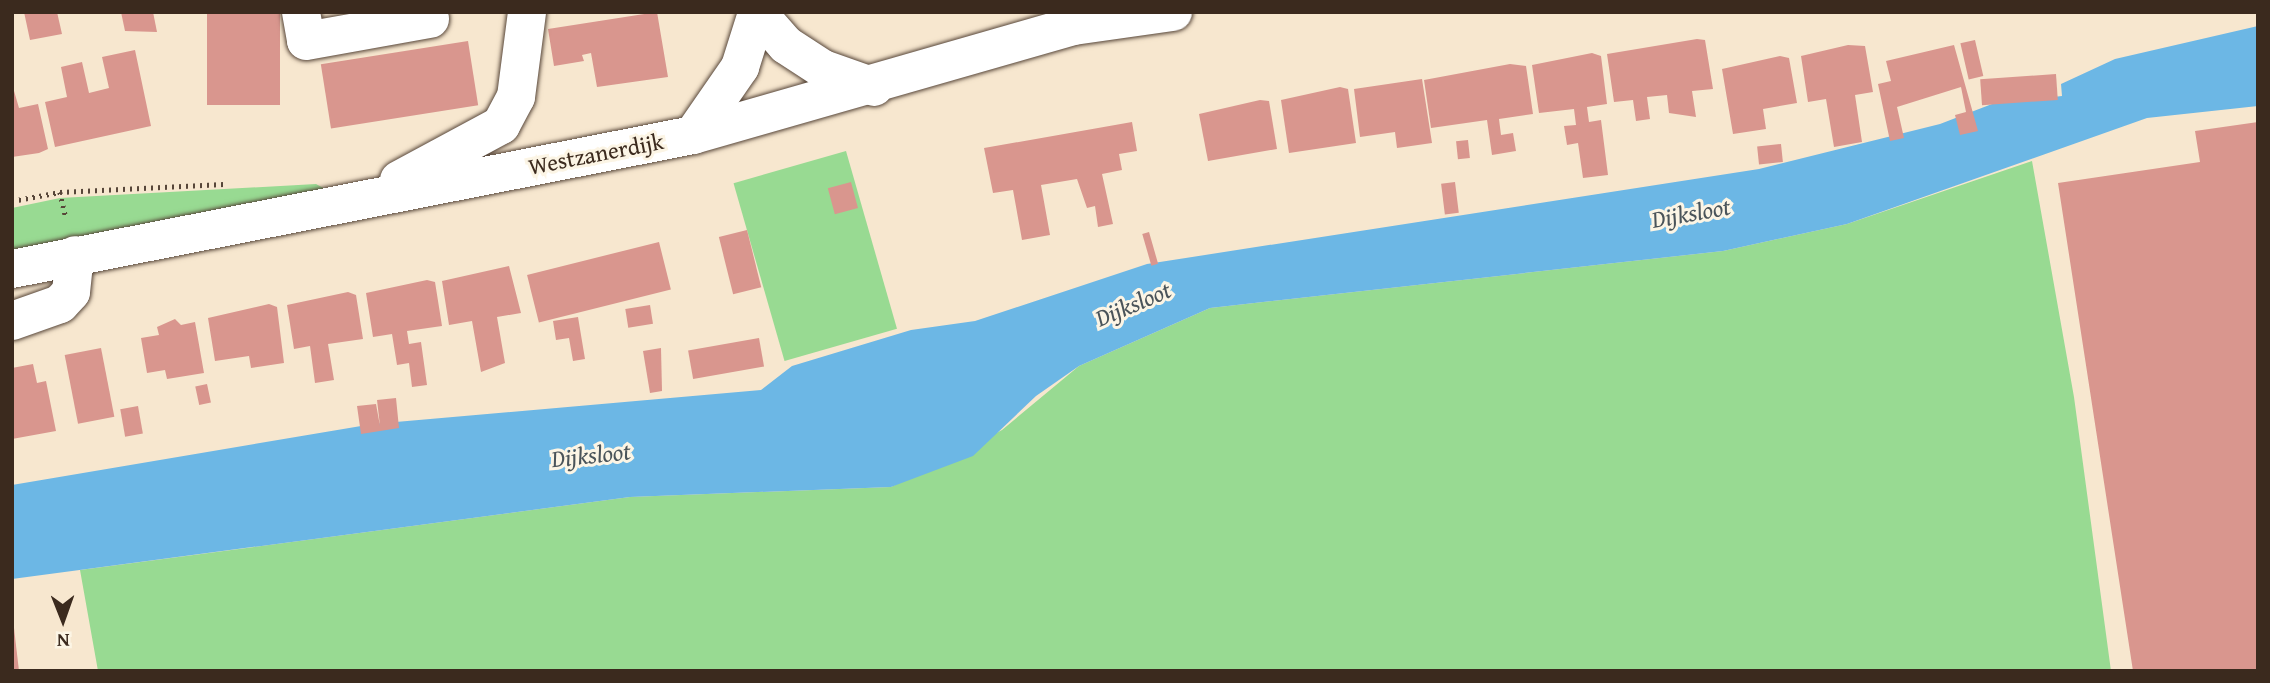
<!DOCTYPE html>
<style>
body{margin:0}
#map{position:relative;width:2270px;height:683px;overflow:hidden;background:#f7e7cf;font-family:"Gentium Book Plus",serif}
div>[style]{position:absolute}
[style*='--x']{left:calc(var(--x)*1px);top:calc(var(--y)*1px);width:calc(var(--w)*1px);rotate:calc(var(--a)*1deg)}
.green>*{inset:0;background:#98da92;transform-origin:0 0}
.water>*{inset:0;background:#6cb7e5}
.building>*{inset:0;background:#d9968e;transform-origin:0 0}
.path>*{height:4.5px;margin-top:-2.25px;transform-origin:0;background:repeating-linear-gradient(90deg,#574639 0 2px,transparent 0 7px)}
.roads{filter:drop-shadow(0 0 2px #574639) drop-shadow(0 0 2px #574639)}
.minor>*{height:38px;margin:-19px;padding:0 19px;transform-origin:19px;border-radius:19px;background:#fff}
span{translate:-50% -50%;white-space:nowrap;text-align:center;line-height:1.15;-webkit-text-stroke:6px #fcf5e5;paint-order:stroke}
.street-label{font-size:23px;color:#3b2a1e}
.water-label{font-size:24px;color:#4a545a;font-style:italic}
.frame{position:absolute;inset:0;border:14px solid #3b2a1e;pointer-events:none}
.north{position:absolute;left:28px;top:585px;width:70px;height:70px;-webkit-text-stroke:5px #fcf5e5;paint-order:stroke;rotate:179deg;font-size:19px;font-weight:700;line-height:28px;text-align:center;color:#3b2a1e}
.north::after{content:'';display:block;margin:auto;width:24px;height:32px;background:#3b2a1e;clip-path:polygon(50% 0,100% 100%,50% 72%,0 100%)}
</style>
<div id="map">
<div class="green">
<i style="left:846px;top:151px;width:185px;height:117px;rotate:74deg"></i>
<i style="clip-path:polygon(2032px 161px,2074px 397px,2111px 671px,98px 671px,80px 570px,630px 497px,891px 487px,1002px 430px,1079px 366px,1210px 308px,1723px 251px,1847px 224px)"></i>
<i style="clip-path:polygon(316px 184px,333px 193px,12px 255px,12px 208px,60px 198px)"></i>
</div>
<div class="water">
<i style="clip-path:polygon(2258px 26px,2258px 106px,2147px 118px,1847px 224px,1723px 251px,1210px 308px,1079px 366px,1036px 396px,973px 456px,891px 487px,630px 497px,12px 579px,12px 485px,373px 424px,761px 390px,792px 366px,911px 330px,975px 321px,1147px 264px,1759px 169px,1940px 124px,1992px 104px,2062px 96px,2061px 84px,2115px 59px)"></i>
</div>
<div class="building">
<i style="clip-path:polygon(24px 12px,57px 12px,62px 34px,30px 40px)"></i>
<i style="clip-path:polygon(121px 12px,153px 12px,157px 32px,125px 31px)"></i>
<i style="left:207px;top:12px;width:73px;height:93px"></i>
<i style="clip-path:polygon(657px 12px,668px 77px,597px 87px,591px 53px,582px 55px,584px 61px,554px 66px,548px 29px)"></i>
<i style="clip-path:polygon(1697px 39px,1705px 40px,1713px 89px,1692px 91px,1696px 117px,1669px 113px,1667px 95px,1647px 97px,1650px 119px,1636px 121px,1633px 100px,1614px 102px,1607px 54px)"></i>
<i style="left:1975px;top:40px;width:37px;height:15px;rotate:77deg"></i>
<i style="left:468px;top:41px;width:65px;height:149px;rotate:81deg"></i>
<i style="clip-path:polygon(1848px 45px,1865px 46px,1873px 92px,1855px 95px,1862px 142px,1834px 147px,1826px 99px,1808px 102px,1801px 56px)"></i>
<i style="clip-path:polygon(1954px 45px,1978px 131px,1960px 135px,1955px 115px,1966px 112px,1961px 87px,1897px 107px,1904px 138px,1890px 141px,1878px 84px,1891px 81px,1886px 61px)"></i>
<i style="clip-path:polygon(135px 50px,151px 126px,55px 147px,45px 102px,67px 97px,61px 67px,82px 62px,89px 93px,109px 88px,102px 57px)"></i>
<i style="clip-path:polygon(1592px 53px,1601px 56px,1607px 104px,1587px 107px,1589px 122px,1601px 120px,1608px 175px,1583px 178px,1578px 143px,1567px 145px,1564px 126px,1576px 125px,1574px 109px,1539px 113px,1532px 65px)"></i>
<i style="clip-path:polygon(1780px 56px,1789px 58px,1797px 103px,1763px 109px,1766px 129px,1733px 134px,1722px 69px)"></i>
<i style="clip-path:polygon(1510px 64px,1526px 66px,1533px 114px,1499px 119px,1501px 135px,1513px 133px,1516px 151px,1492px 155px,1487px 120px,1431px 128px,1424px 80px)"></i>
<i style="left:2056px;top:74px;width:26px;height:76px;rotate:86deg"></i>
<i style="clip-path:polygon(1422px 79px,1432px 143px,1397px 148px,1395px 132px,1360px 137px,1354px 89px)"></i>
<i style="clip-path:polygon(12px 84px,19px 108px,38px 104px,48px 149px,39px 153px,12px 157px)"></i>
<i style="clip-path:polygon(1340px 87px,1348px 89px,1356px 143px,1289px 153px,1281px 100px)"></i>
<i style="clip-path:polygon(1260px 100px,1269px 101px,1277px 149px,1208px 161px,1199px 114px)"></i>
<i style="clip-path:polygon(1132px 122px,1137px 151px,1119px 154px,1122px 170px,1102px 174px,1113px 224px,1098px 227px,1095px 206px,1087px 208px,1077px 179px,1041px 185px,1050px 235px,1022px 240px,1013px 190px,993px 193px,984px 148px)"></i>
<i style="clip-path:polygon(2258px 122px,2258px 671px,2133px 671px,2058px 183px,2200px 162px,2195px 131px)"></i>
<i style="left:1468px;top:140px;width:18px;height:12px;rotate:84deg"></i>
<i style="left:1781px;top:144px;width:18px;height:24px;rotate:84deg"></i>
<i style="left:851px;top:182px;width:27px;height:24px;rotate:75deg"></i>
<i style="left:1455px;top:182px;width:31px;height:14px;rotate:83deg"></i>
<i style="left:747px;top:230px;width:59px;height:29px;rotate:76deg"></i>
<i style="left:1149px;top:232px;width:33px;height:7px;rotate:74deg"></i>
<i style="left:659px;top:242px;width:49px;height:136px;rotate:76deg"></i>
<i style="clip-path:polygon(509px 266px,521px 313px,497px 317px,505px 363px,481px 372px,472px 321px,449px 325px,442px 281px)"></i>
<i style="clip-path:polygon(427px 280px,435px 282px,442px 326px,407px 331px,409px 344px,421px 342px,427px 385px,412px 387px,409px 363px,397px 365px,392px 334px,373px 337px,366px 293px)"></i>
<i style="clip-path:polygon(348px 292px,356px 295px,363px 339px,328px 344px,334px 380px,315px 383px,310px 346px,294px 349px,287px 305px)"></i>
<i style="clip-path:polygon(269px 304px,277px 307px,284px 363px,251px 368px,249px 356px,215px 361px,208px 318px)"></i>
<i style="left:650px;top:305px;width:19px;height:25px;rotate:81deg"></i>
<i style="clip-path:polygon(578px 317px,585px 359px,573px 361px,569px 338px,556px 340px,553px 321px)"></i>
<i style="clip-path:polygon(175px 319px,181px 325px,195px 322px,204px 373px,167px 379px,165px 370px,147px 373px,141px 338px,159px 335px,157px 327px)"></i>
<i style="left:759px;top:338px;width:29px;height:72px;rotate:80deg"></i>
<i style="left:101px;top:348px;width:70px;height:37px;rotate:79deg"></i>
<i style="clip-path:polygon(661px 348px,662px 391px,650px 393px,643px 351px)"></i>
<i style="clip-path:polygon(33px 364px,37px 383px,46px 381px,56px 431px,12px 439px,12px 368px)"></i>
<i style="left:207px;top:384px;width:19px;height:12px;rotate:78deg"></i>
<i style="clip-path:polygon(396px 398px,399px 428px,361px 434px,357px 406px,376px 404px,380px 426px,377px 400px)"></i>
<i style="left:138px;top:406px;width:28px;height:18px;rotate:80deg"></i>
<i style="clip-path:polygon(12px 628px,14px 628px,19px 671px,12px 671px)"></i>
</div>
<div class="path">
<i style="--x:60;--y:192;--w:164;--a:-2.8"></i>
<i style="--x:12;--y:201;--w:49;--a:-10.6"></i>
<i style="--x:60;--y:192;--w:27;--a:77"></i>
</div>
<div class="roads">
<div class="minor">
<i style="--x:301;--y:12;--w:29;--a:80"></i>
<i style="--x:306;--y:41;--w:126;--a:-10.1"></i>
<i style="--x:757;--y:12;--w:44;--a:48.7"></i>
<i style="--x:786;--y:45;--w:44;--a:33"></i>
<i style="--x:823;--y:69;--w:54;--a:19.4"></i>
<i style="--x:693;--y:135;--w:83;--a:-55.3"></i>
<i style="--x:740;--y:67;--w:57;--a:-72.5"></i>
<i style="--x:399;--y:180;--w:116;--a:-28.3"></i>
<i style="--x:501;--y:125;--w:32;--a:-62"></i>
<i style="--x:516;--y:97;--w:86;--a:-82.6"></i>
<i style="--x:12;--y:269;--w:694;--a:-11.13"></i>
<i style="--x:693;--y:135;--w:395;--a:-16"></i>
<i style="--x:1073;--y:26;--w:101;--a:-8"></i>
<i style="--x:12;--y:321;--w:51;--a:-19.5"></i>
<i style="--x:60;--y:304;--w:16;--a:-47"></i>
<i style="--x:71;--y:292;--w:37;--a:-84"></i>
</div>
</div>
<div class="street-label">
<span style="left:596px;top:154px;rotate:-11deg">Westzanerdijk</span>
</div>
<div class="water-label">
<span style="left:1691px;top:213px;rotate:-10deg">Dijksloot</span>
<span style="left:1133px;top:304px;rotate:-23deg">Dijksloot</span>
<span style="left:591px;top:455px;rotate:-6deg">Dijksloot</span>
</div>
<div class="frame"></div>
<div class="north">N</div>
</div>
